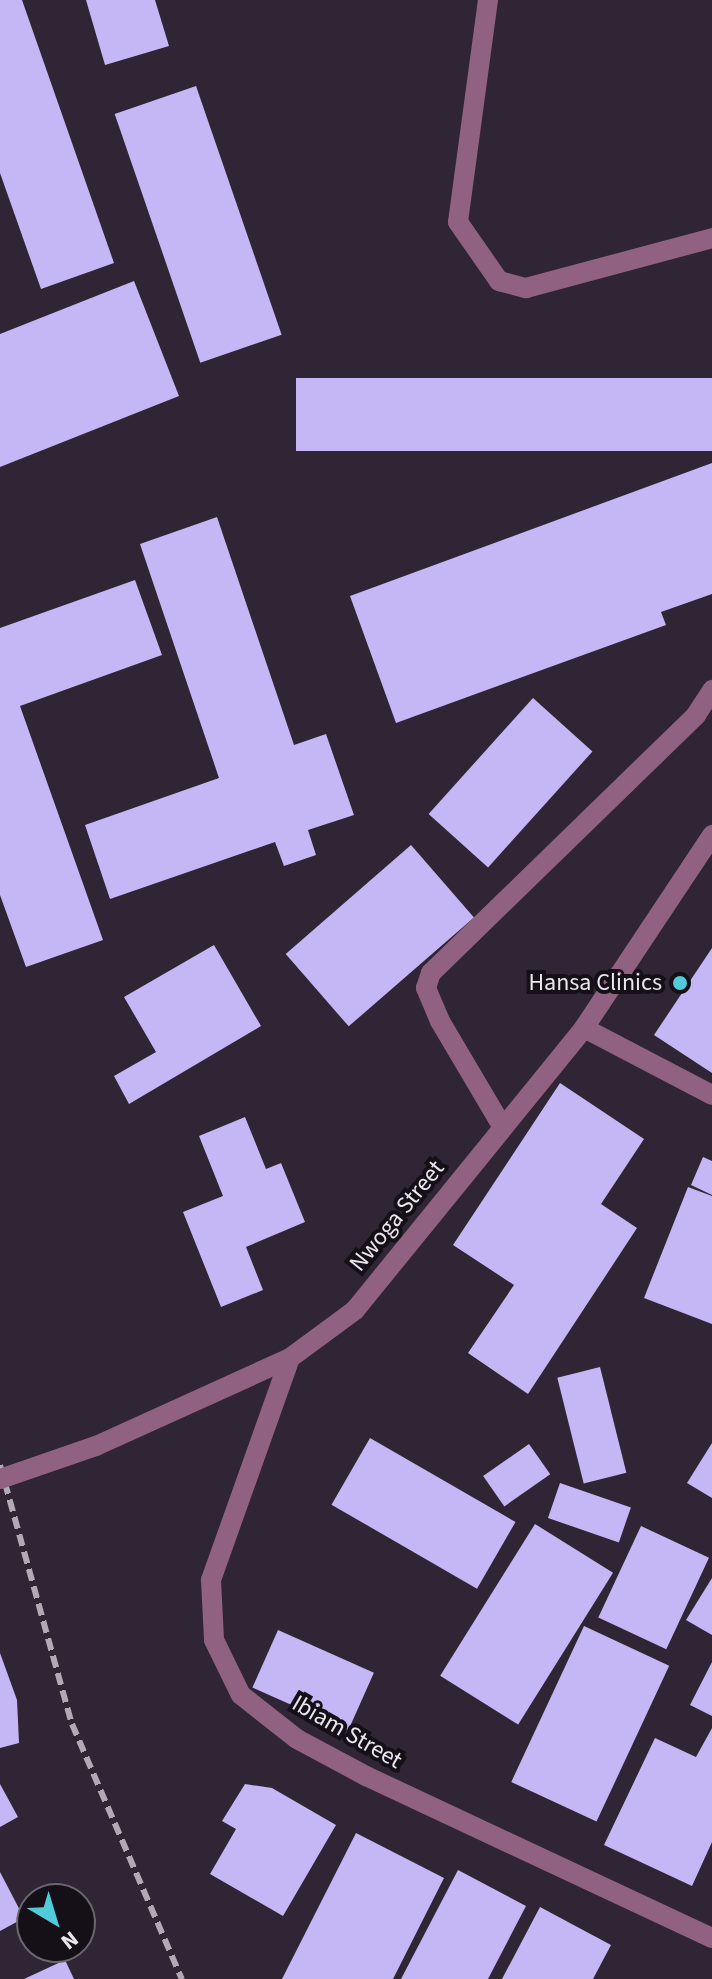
<!DOCTYPE html>
<style>
body{margin:0}
#map{position:relative;width:712px;height:1979px;overflow:hidden;background:#302534;font-family:"Source Sans 3",sans-serif}
div>[style]{position:absolute}
[style*='--x']{left:calc(var(--x)*1px);top:calc(var(--y)*1px);width:calc(var(--w)*1px);rotate:calc(var(--a)*1deg)}
.building>*{inset:0;background:#c5b7f5;transform-origin:0 0}
.minor>*{height:20px;margin:-10px;padding:0 10px;transform-origin:10px;border-radius:10px;background:#916181}
.rail>*{height:6px;margin-top:-3px;transform-origin:0;background:repeating-linear-gradient(90deg,#b1a9b4 0 12px,transparent 0 18px)}
.minor-bridge>*{height:20px;margin:-10px;padding:0 10px;transform-origin:10px;border-radius:10px;background:#916181}
.dots>*{width:22px;height:22px;translate:-50% -50%;box-sizing:border-box;border:4px solid #151017;border-radius:50%}
span{translate:-50% -50%;white-space:nowrap;text-align:center;line-height:1.15;-webkit-text-stroke:8px #151017;paint-order:stroke}
.poi-label{font-size:24px;color:#ece5ef}
.right{translate:-100% -50%;text-align:right}
.street-label{font-size:24px;color:#ece5ef}
.north{position:absolute;left:16px;top:1883px;width:80px;height:80px;box-sizing:border-box;background:#151017;border:2px solid #6b656d;border-radius:50%;rotate:142deg;font-size:22px;font-weight:700;line-height:32px;text-align:center;color:#ece5ef}
.north::after{content:'';display:block;margin:auto;width:28px;height:36px;background:#52cbd9;clip-path:polygon(50% 0,100% 100%,50% 72%,0 100%)}
</style>
<div id="map">
<div class="building">
<i style="clip-path:polygon(0 0,22px 0,114px 263px,41px 289px,0 173px)"></i>
<i style="clip-path:polygon(86px 0,155px 0,169px 46px,105px 65px)"></i>
<i style="left:196px;top:86px;width:263px;height:86px;rotate:71deg"></i>
<i style="clip-path:polygon(134px 281px,179px 396px,0 467px,0 334px)"></i>
<i style="left:712px;top:378px;width:73px;height:416px;rotate:90deg"></i>
<i style="clip-path:polygon(712px 463px,712px 594px,661px 612px,666px 625px,396px 723px,350px 596px)"></i>
<i style="clip-path:polygon(217px 517px,294px 745px,326px 734px,354px 815px,308px 830px,316px 855px,284px 866px,275px 842px,110px 899px,85px 825px,219px 778px,140px 544px)"></i>
<i style="clip-path:polygon(135px 580px,162px 655px,20px 706px,103px 940px,26px 967px,0 895px,0 628px)"></i>
<i style="left:533px;top:698px;width:80px;height:156px;rotate:42deg"></i>
<i style="left:411px;top:845px;width:96px;height:166px;rotate:49deg"></i>
<i style="clip-path:polygon(214px 945px,261px 1026px,129px 1104px,114px 1076px,156px 1052px,124px 997px)"></i>
<i style="clip-path:polygon(712px 948px,712px 1073px,654px 1035px)"></i>
<i style="clip-path:polygon(560px 1083px,644px 1139px,601px 1204px,637px 1228px,528px 1394px,468px 1353px,514px 1285px,453px 1245px)"></i>
<i style="clip-path:polygon(245px 1117px,266px 1169px,281px 1163px,305px 1222px,246px 1247px,263px 1290px,221px 1307px,183px 1212px,223px 1196px,199px 1136px)"></i>
<i style="clip-path:polygon(703px 1157px,712px 1161px,712px 1195px,691px 1185px)"></i>
<i style="clip-path:polygon(688px 1187px,712px 1196px,712px 1324px,644px 1298px)"></i>
<i style="left:600px;top:1367px;width:109px;height:44px;rotate:76deg"></i>
<i style="left:370px;top:1438px;width:168px;height:77px;rotate:30deg"></i>
<i style="clip-path:polygon(712px 1443px,712px 1498px,687px 1483px)"></i>
<i style="left:529px;top:1444px;width:37px;height:56px;rotate:55deg"></i>
<i style="left:560px;top:1483px;width:75px;height:37px;rotate:19deg"></i>
<i style="left:535px;top:1524px;width:92px;height:179px;rotate:32deg"></i>
<i style="left:641px;top:1526px;width:75px;height:101px;rotate:25deg"></i>
<i style="clip-path:polygon(712px 1578px,712px 1635px,686px 1620px)"></i>
<i style="left:584px;top:1626px;width:94px;height:172px;rotate:25deg"></i>
<i style="left:278px;top:1630px;width:105px;height:63px;rotate:24deg"></i>
<i style="clip-path:polygon(0 1653px,17px 1700px,19px 1743px,0 1748px)"></i>
<i style="clip-path:polygon(712px 1662px,712px 1716px,690px 1705px)"></i>
<i style="clip-path:polygon(712px 1728px,712px 1842px,692px 1886px,604px 1845px,655px 1738px,696px 1757px)"></i>
<i style="clip-path:polygon(0 1784px,18px 1817px,0 1827px)"></i>
<i style="clip-path:polygon(245px 1784px,272px 1788px,336px 1825px,283px 1916px,210px 1874px,236px 1829px,222px 1821px)"></i>
<i style="clip-path:polygon(356px 1833px,444px 1878px,393px 1979px,282px 1979px)"></i>
<i style="clip-path:polygon(458px 1870px,526px 1906px,488px 1979px,401px 1979px)"></i>
<i style="clip-path:polygon(0 1872px,24px 1918px,0 1931px)"></i>
<i style="clip-path:polygon(540px 1907px,611px 1945px,593px 1979px,502px 1979px)"></i>
<i style="clip-path:polygon(65px 1960px,74px 1979px,24px 1979px)"></i>
</div>
<div class="minor">
<i style="--x:488;--y:0;--w:224;--a:97.7"></i>
<i style="--x:458;--y:222;--w:72;--a:55.2"></i>
<i style="--x:499;--y:281;--w:28;--a:15"></i>
<i style="--x:526;--y:288;--w:193;--a:-15"></i>
<i style="--x:584;--y:1028;--w:144;--a:27.6"></i>
<i style="--x:502;--y:1126;--w:122;--a:-120.6"></i>
<i style="--x:440;--y:1021;--w:36;--a:-113"></i>
<i style="--x:426;--y:988;--w:16;--a:-72"></i>
<i style="--x:431;--y:973;--w:370;--a:-44.2"></i>
<i style="--x:696;--y:715;--w:30;--a:-57"></i>
<i style="--x:290;--y:1358;--w:236;--a:109.6"></i>
<i style="--x:211;--y:1580;--w:60;--a:87.1"></i>
<i style="--x:214;--y:1640;--w:61;--a:63.9"></i>
<i style="--x:241;--y:1695;--w:71;--a:38.2"></i>
<i style="--x:297;--y:1739;--w:78;--a:28.2"></i>
<i style="--x:366;--y:1776;--w:382;--a:25.1"></i>
<i style="--x:96;--y:1446;--w:213;--a:-24.4"></i>
<i style="--x:290;--y:1358;--w:81;--a:-36.4"></i>
<i style="--x:355;--y:1310;--w:363;--a:-50.9"></i>
<i style="--x:584;--y:1028;--w:232;--a:-56.4"></i>
</div>
<div class="rail">
<i style="--x:0;--y:1465;--w:269;--a:74.5"></i>
<i style="--x:72;--y:1724;--w:278;--a:66.7"></i>
</div>
<div class="minor-bridge">
<i style="--x:0;--y:1479;--w:102;--a:-19"></i>
</div>
<div class="dots">
<i style="left:680px;top:983px;background:#52cbd9"></i>
</div>
<div class="poi-label">
<span class="right" style="left:662px;top:983px">Hansa Clinics</span>
</div>
<div class="street-label">
<span style="left:397px;top:1216px;rotate:-51deg">Nwoga Street</span>
<span style="left:347px;top:1732px;rotate:30deg">Ibiam Street</span>
</div>
<div class="north">N</div>
</div>
